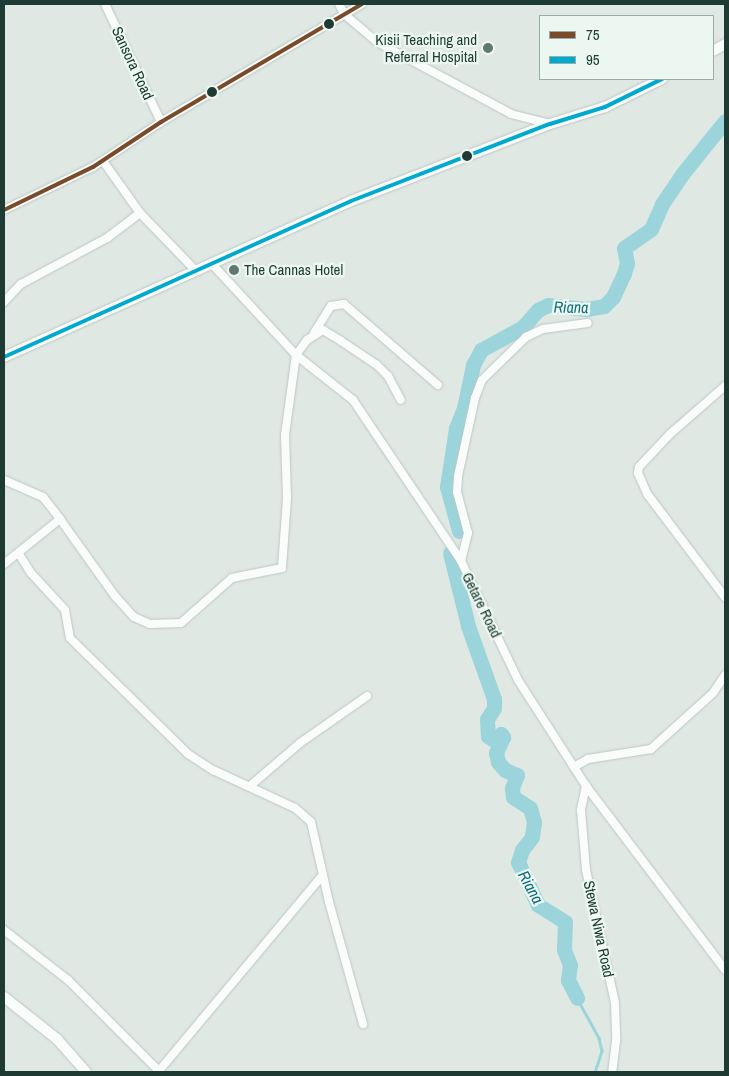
<!DOCTYPE html>
<style>
body{margin:0}
#map{position:relative;width:729px;height:1076px;overflow:hidden;background:#e0e8e4;font-family:"Archivo Narrow",sans-serif}
div>[style]{position:absolute}
[style*='--x']{left:calc(var(--x)*1px);top:calc(var(--y)*1px);width:calc(var(--w)*1px);rotate:calc(var(--a)*1deg)}
.stream>*{height:2.5px;margin:-1.25px;padding:0 1.25px;transform-origin:1.25px;border-radius:1.25px;background:#9bd5db}
.river>*{height:15px;margin:-7.5px;padding:0 7.5px;transform-origin:7.5px;border-radius:7.5px;background:#9bd5db}
.roads{filter:drop-shadow(0 0 1px #bcc7c2) drop-shadow(0 0 1px #bcc7c2)}
.street>*{height:8px;margin:-4px;padding:0 4px;transform-origin:4px;border-radius:4px;background:#fafcfb}
.secondary>*{height:10px;margin:-5px;padding:0 5px;transform-origin:5px;border-radius:5px;background:#fafcfb}
.bus-1>*{height:4px;margin:-2px;padding:0 2px;transform-origin:2px;border-radius:2px;background:#7a4b2a}
.bus-2>*{height:4px;margin:-2px;padding:0 2px;transform-origin:2px;border-radius:2px;background:#00a9ce}
.dots>*{width:14px;height:14px;translate:-50% -50%;box-sizing:border-box;border:2px solid #edf7f2;border-radius:50%}
span{translate:-50% -50%;white-space:nowrap;text-align:center;line-height:1.15;-webkit-text-stroke:4.5px #edf7f2;paint-order:stroke}
.poi-label{font-size:15px;color:#1d3b32}
.right{translate:-100% -50%;text-align:right}
.left{translate:0 -50%;text-align:left}
.street-label{font-size:15px;color:#1d3b32}
.water-label{font-size:16px;color:#116f7d;font-style:italic}
.frame{position:absolute;inset:0;border:5px solid #1d3b32;pointer-events:none}
.legend{position:absolute;left:539px;top:15px;width:175px;height:65px;box-sizing:border-box;background:#edf7f2;border:1px solid #9aaca5;margin:0;padding:6px 9px;list-style:none;font-size:15px;color:#1d3b32}
.legend li{display:flex;align-items:center;gap:10px;height:25px}
.legend b{width:25px;border:1px solid #9aaca5}
</style>
<div id="map">
<div class="stream">
<i style="--x:577;--y:998;--w:46;--a:61.2"></i>
<i style="--x:599;--y:1038;--w:13;--a:77"></i>
<i style="--x:602;--y:1051;--w:22;--a:108"></i>
</div>
<div class="river">
<i style="--x:459;--y:531;--w:46;--a:-105.3"></i>
<i style="--x:447;--y:487;--w:60;--a:-81.3"></i>
<i style="--x:456;--y:428;--w:22;--a:-68"></i>
<i style="--x:464;--y:408;--w:44;--a:-78.2"></i>
<i style="--x:473;--y:365;--w:17;--a:-62"></i>
<i style="--x:481;--y:350;--w:48;--a:-28.7"></i>
<i style="--x:523;--y:327;--w:23;--a:-49"></i>
<i style="--x:538;--y:310;--w:11;--a:-27"></i>
<i style="--x:548;--y:305;--w:38;--a:6"></i>
<i style="--x:586;--y:309;--w:18;--a:-9"></i>
<i style="--x:604;--y:306;--w:13;--a:-45"></i>
<i style="--x:613;--y:297;--w:26;--a:-65"></i>
<i style="--x:624;--y:273;--w:10;--a:-73"></i>
<i style="--x:627;--y:263;--w:15;--a:-101"></i>
<i style="--x:624;--y:248;--w:33;--a:-35"></i>
<i style="--x:651;--y:229;--w:27;--a:-66"></i>
<i style="--x:662;--y:204;--w:37;--a:-56"></i>
<i style="--x:683;--y:173;--w:67;--a:-51.1"></i>
<i style="--x:450;--y:553;--w:75;--a:76.1"></i>
<i style="--x:468;--y:626;--w:77;--a:70.4"></i>
<i style="--x:494;--y:699;--w:9;--a:90"></i>
<i style="--x:494;--y:708;--w:13;--a:122"></i>
<i style="--x:487;--y:719;--w:17;--a:87"></i>
<i style="--x:488;--y:736;--w:7;--a:34"></i>
<i style="--x:494;--y:740;--w:9;--a:-41"></i>
<i style="--x:501;--y:734;--w:4;--a:56"></i>
<i style="--x:503;--y:737;--w:17;--a:114"></i>
<i style="--x:496;--y:753;--w:9;--a:77"></i>
<i style="--x:498;--y:762;--w:11;--a:49"></i>
<i style="--x:505;--y:770;--w:13;--a:23"></i>
<i style="--x:517;--y:775;--w:14;--a:111"></i>
<i style="--x:512;--y:788;--w:9;--a:84"></i>
<i style="--x:513;--y:797;--w:20;--a:33"></i>
<i style="--x:530;--y:808;--w:15;--a:74"></i>
<i style="--x:534;--y:822;--w:15;--a:98"></i>
<i style="--x:532;--y:837;--w:16;--a:128"></i>
<i style="--x:522;--y:850;--w:13;--a:108"></i>
<i style="--x:518;--y:862;--w:47;--a:65.1"></i>
<i style="--x:538;--y:905;--w:32;--a:32"></i>
<i style="--x:565;--y:922;--w:28;--a:92"></i>
<i style="--x:564;--y:950;--w:16;--a:68"></i>
<i style="--x:570;--y:965;--w:15;--a:98"></i>
<i style="--x:568;--y:980;--w:20;--a:63"></i>
</div>
<div class="roads">
<div class="street">
<i style="--x:105;--y:4;--w:131;--a:64.6"></i>
<i style="--x:339;--y:4;--w:11;--a:63"></i>
<i style="--x:344;--y:14;--w:43;--a:40.3"></i>
<i style="--x:377;--y:42;--w:152;--a:28.2"></i>
<i style="--x:511;--y:114;--w:40;--a:14.4"></i>
<i style="--x:103;--y:161;--w:64;--a:54.6"></i>
<i style="--x:140;--y:213;--w:79;--a:46"></i>
<i style="--x:4;--y:210;--w:99;--a:-25.8"></i>
<i style="--x:93;--y:167;--w:82;--a:-33.5"></i>
<i style="--x:161;--y:122;--w:233;--a:-30.4"></i>
<i style="--x:212;--y:264;--w:124;--a:47.3"></i>
<i style="--x:296;--y:355;--w:73;--a:38.3"></i>
<i style="--x:353;--y:400;--w:194;--a:56.1"></i>
<i style="--x:461;--y:561;--w:132;--a:64.4"></i>
<i style="--x:518;--y:680;--w:126;--a:57.3"></i>
<i style="--x:586;--y:786;--w:231;--a:52.9"></i>
<i style="--x:4;--y:302;--w:25;--a:-47"></i>
<i style="--x:21;--y:284;--w:98;--a:-28.1"></i>
<i style="--x:107;--y:238;--w:41;--a:-37.1"></i>
<i style="--x:314;--y:333;--w:32;--a:-58"></i>
<i style="--x:331;--y:306;--w:13;--a:-9"></i>
<i style="--x:344;--y:304;--w:124;--a:40.8"></i>
<i style="--x:725;--y:386;--w:73;--a:138.9"></i>
<i style="--x:670;--y:434;--w:45;--a:133.2"></i>
<i style="--x:639;--y:467;--w:6;--a:99"></i>
<i style="--x:638;--y:473;--w:24;--a:66"></i>
<i style="--x:648;--y:495;--w:128;--a:53"></i>
<i style="--x:4;--y:480;--w:43;--a:23.6"></i>
<i style="--x:43;--y:497;--w:28;--a:52"></i>
<i style="--x:60;--y:519;--w:72;--a:141.2"></i>
<i style="--x:60;--y:519;--w:95;--a:54.5"></i>
<i style="--x:115;--y:596;--w:28;--a:48"></i>
<i style="--x:134;--y:617;--w:17;--a:24"></i>
<i style="--x:150;--y:624;--w:31;--a:-2"></i>
<i style="--x:181;--y:623;--w:68;--a:-41.4"></i>
<i style="--x:232;--y:578;--w:51;--a:-11.3"></i>
<i style="--x:282;--y:568;--w:70;--a:-85.9"></i>
<i style="--x:287;--y:498;--w:63;--a:-91.8"></i>
<i style="--x:285;--y:435;--w:81;--a:-82.2"></i>
<i style="--x:296;--y:355;--w:19;--a:-54"></i>
<i style="--x:307;--y:340;--w:19;--a:-32"></i>
<i style="--x:323;--y:330;--w:21;--a:31"></i>
<i style="--x:341;--y:341;--w:43;--a:33.7"></i>
<i style="--x:377;--y:365;--w:16;--a:45"></i>
<i style="--x:388;--y:376;--w:27;--a:62"></i>
<i style="--x:19;--y:554;--w:22;--a:58"></i>
<i style="--x:31;--y:573;--w:50;--a:47.4"></i>
<i style="--x:65;--y:610;--w:28;--a:80"></i>
<i style="--x:70;--y:638;--w:165;--a:44.5"></i>
<i style="--x:188;--y:754;--w:30;--a:33"></i>
<i style="--x:213;--y:770;--w:90;--a:24.9"></i>
<i style="--x:295;--y:808;--w:21;--a:41"></i>
<i style="--x:311;--y:822;--w:82;--a:77.3"></i>
<i style="--x:329;--y:902;--w:127;--a:74.4"></i>
<i style="--x:461;--y:561;--w:29;--a:-76"></i>
<i style="--x:468;--y:533;--w:42;--a:-105"></i>
<i style="--x:457;--y:492;--w:16;--a:-86"></i>
<i style="--x:458;--y:476;--w:80;--a:-77.7"></i>
<i style="--x:475;--y:398;--w:19;--a:-69"></i>
<i style="--x:482;--y:380;--w:62;--a:-44.3"></i>
<i style="--x:526;--y:337;--w:19;--a:-25"></i>
<i style="--x:543;--y:329;--w:45;--a:-7.6"></i>
<i style="--x:574;--y:767;--w:16;--a:-30"></i>
<i style="--x:588;--y:759;--w:64;--a:-9"></i>
<i style="--x:651;--y:749;--w:84;--a:-42.1"></i>
<i style="--x:713;--y:693;--w:22;--a:-56"></i>
<i style="--x:250;--y:786;--w:66;--a:-40.7"></i>
<i style="--x:300;--y:743;--w:82;--a:-35"></i>
<i style="--x:586;--y:786;--w:25;--a:102"></i>
<i style="--x:581;--y:810;--w:60;--a:85.2"></i>
<i style="--x:586;--y:870;--w:136;--a:77.7"></i>
<i style="--x:615;--y:1003;--w:38;--a:88"></i>
<i style="--x:616;--y:1041;--w:31;--a:97"></i>
<i style="--x:4;--y:930;--w:81;--a:38"></i>
<i style="--x:68;--y:980;--w:129;--a:45"></i>
<i style="--x:158;--y:1072;--w:257;--a:-50.1"></i>
</div>
<div class="secondary">
<i style="--x:713;--y:51;--w:14;--a:-30"></i>
<i style="--x:4;--y:357;--w:380;--a:-24.2"></i>
<i style="--x:351;--y:201;--w:213;--a:-21.2"></i>
<i style="--x:550;--y:124;--w:58;--a:-17.2"></i>
<i style="--x:605;--y:107;--w:64;--a:-26.2"></i>
<i style="--x:4;--y:997;--w:68;--a:38.4"></i>
<i style="--x:57;--y:1039;--w:44;--a:48.7"></i>
</div>
</div>
<div class="bus-1">
<i style="--x:4;--y:210;--w:99;--a:-25.8"></i>
<i style="--x:93;--y:167;--w:82;--a:-33.5"></i>
<i style="--x:161;--y:122;--w:233;--a:-30.4"></i>
</div>
<div class="bus-2">
<i style="--x:4;--y:357;--w:380;--a:-24.2"></i>
<i style="--x:351;--y:201;--w:213;--a:-21.2"></i>
<i style="--x:550;--y:124;--w:58;--a:-17.2"></i>
<i style="--x:605;--y:107;--w:64;--a:-26.2"></i>
</div>
<div class="dots">
<i style="left:329px;top:24px;background:#1d3b32"></i>
<i style="left:488px;top:48px;background:#617870"></i>
<i style="left:212px;top:92px;background:#1d3b32"></i>
<i style="left:467px;top:156px;background:#1d3b32"></i>
<i style="left:234px;top:270px;background:#617870"></i>
</div>
<div class="poi-label">
<span class="right" style="left:477px;top:48px">Kisii Teaching and<br>Referral Hospital</span>
<span class="left" style="left:244px;top:270px">The Cannas Hotel</span>
</div>
<div class="street-label">
<span style="left:133px;top:63px;rotate:65deg">Sansora Road</span>
<span style="left:482px;top:605px;rotate:64deg">Getare Road</span>
<span style="left:599px;top:929px;rotate:78deg">Stewa Niwa Road</span>
</div>
<div class="water-label">
<span style="left:571px;top:307px;rotate:1deg">Riana</span>
<span style="left:531px;top:887px;rotate:61deg">Riana</span>
</div>
<div class="frame"></div>
<ul class="legend">
<li><b style="height:6px;background:#7a4b2a"></b>75</li>
<li><b style="height:6px;background:#00a9ce"></b>95</li>
</ul>
</div>
